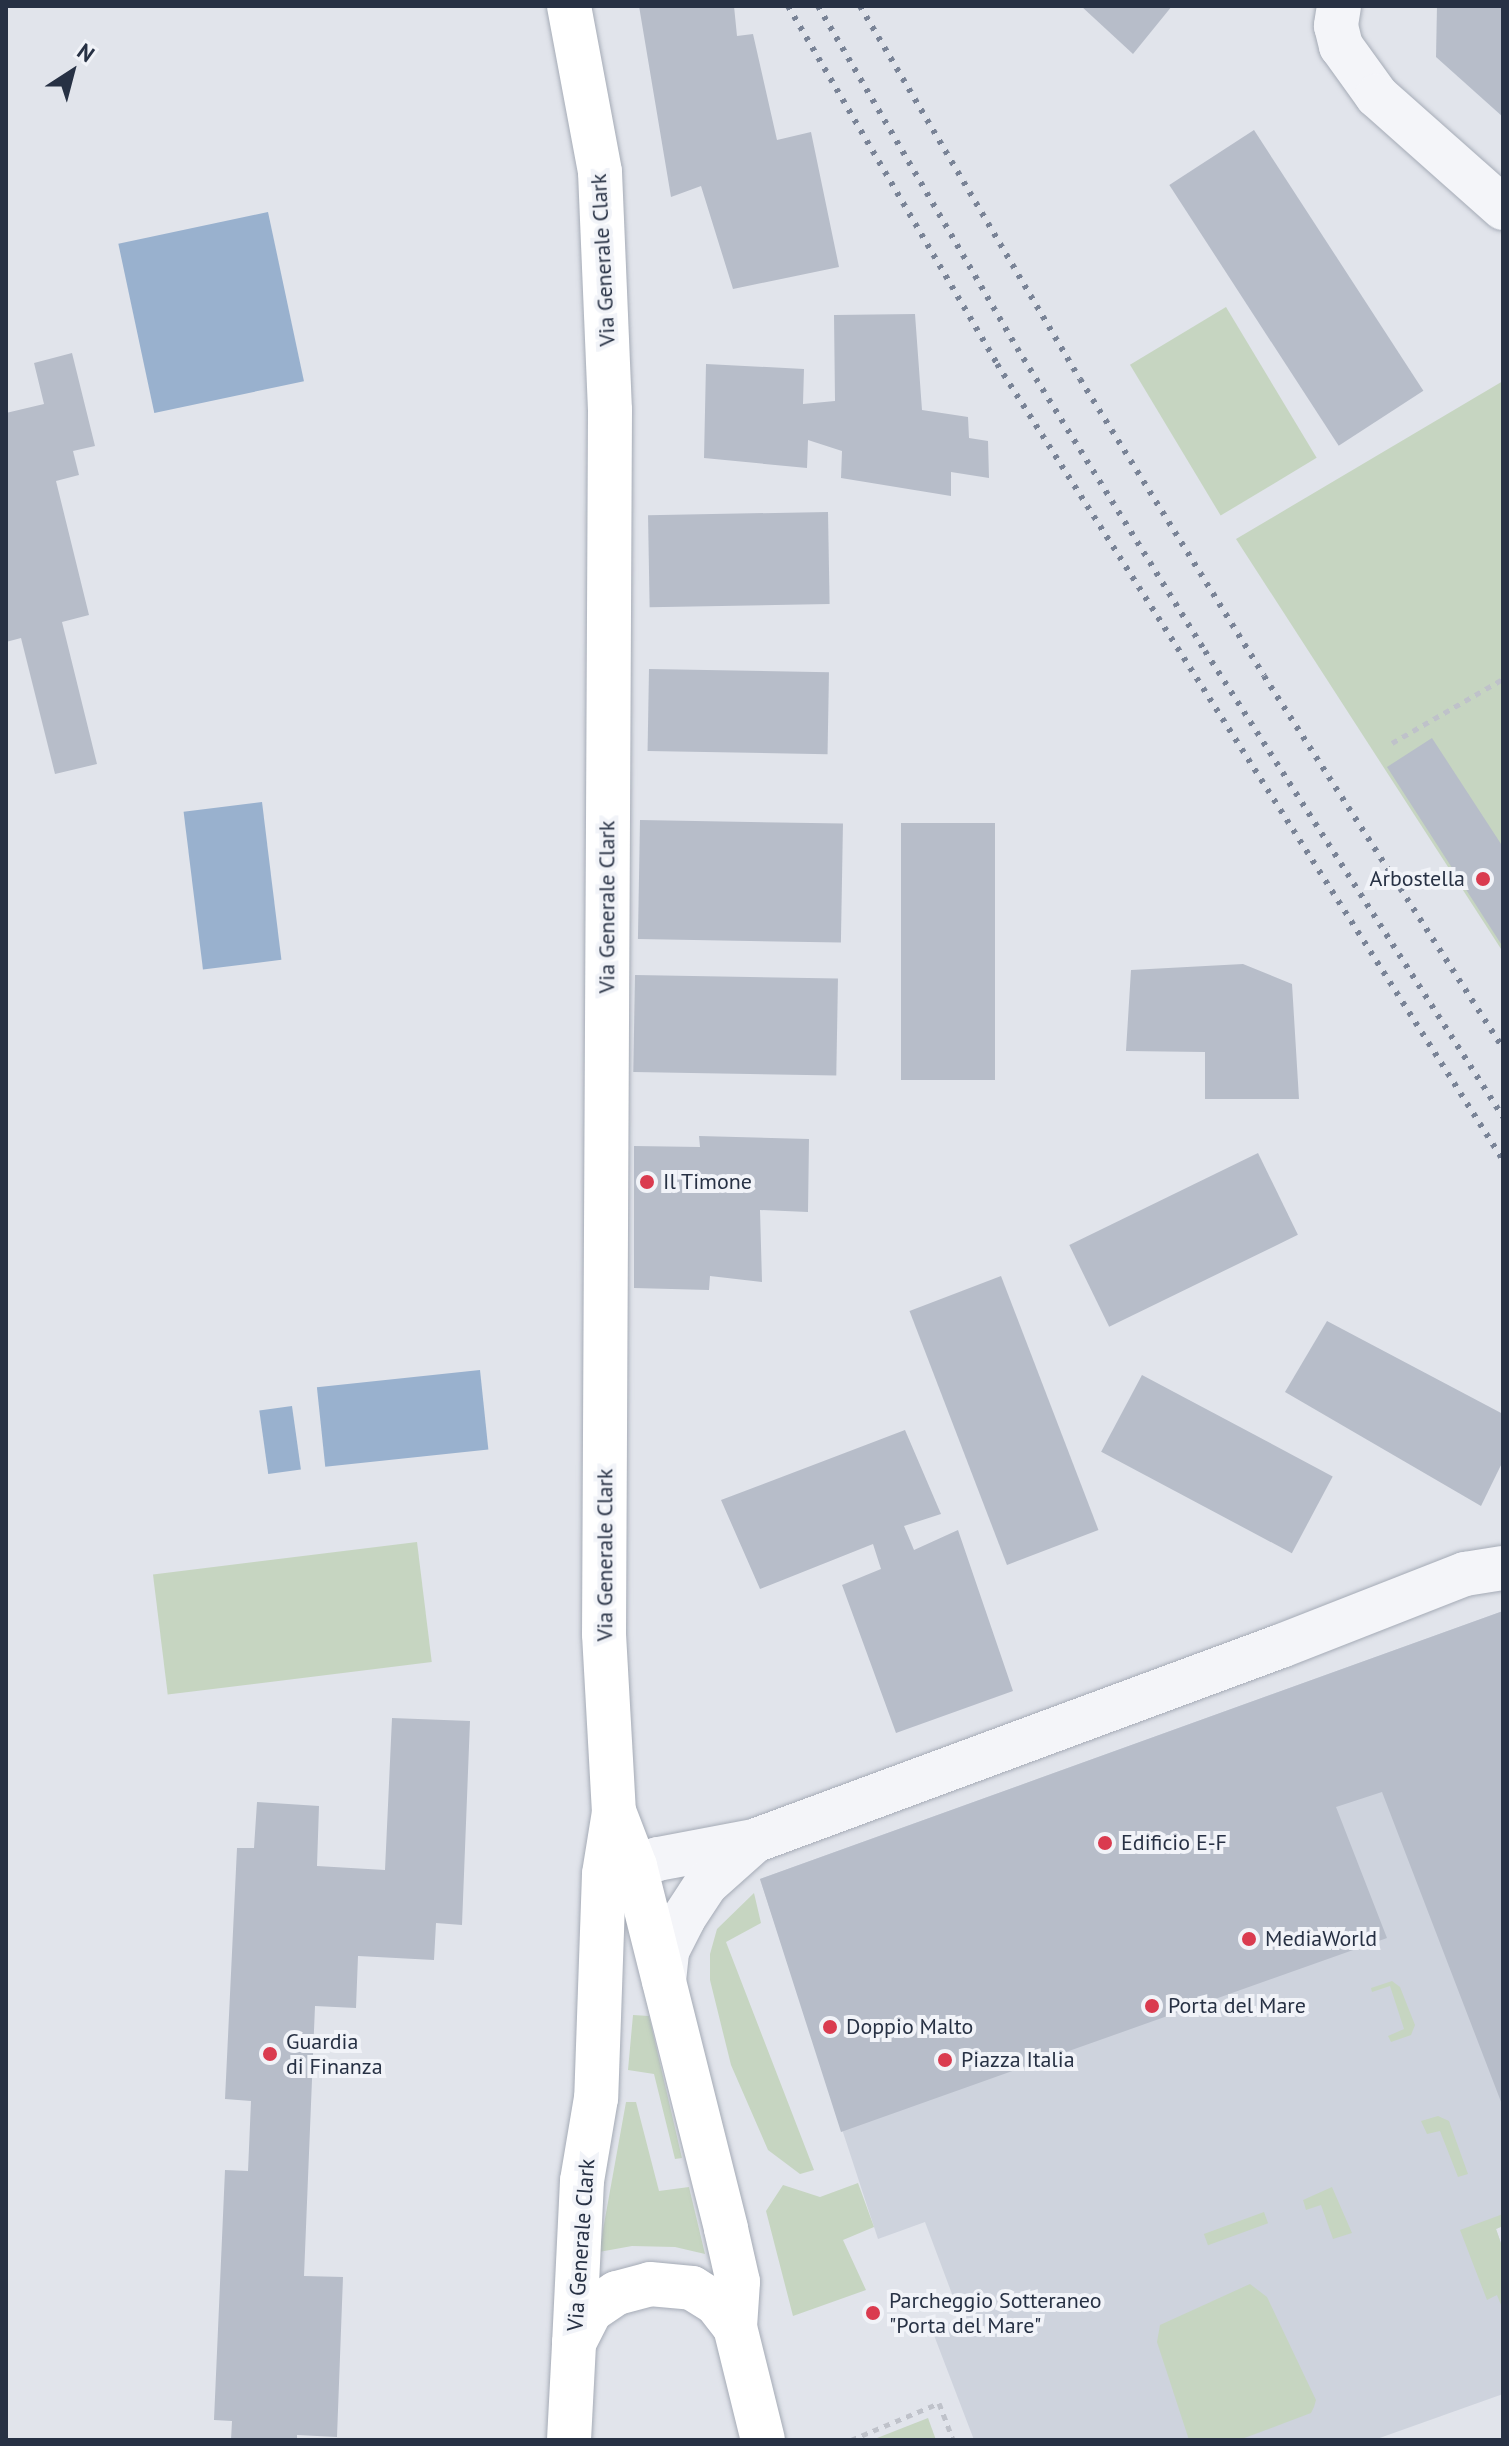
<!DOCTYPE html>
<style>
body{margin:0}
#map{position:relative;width:1509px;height:2446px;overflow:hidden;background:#e1e4eb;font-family:"PT Sans",sans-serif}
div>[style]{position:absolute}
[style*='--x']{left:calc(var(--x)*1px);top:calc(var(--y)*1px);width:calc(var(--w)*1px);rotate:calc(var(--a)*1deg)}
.built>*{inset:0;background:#ced3dd}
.green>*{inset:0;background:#c6d5c1;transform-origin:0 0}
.water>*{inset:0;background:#99b1ce;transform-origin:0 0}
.building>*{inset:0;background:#b7bdc9;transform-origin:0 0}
.path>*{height:5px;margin-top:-2.5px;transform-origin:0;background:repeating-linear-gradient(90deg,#bfc2ca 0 6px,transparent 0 12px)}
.roads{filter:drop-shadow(0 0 2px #a5abb6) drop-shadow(0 0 2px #a5abb6)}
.minor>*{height:44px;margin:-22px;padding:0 22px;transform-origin:22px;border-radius:22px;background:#f4f5f9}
.major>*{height:44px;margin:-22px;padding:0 22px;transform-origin:22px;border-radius:22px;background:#fff}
.rail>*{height:6px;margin-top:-3px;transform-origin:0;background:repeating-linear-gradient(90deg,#798396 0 4px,transparent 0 12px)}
.dots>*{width:22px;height:22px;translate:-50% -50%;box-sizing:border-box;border:4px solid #f1f3f8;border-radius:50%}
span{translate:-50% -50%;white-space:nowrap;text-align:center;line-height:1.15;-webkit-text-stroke:8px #f1f3f8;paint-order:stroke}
.street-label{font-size:22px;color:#273144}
.poi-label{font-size:22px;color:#273144}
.right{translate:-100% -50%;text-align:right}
.left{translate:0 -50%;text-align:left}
.frame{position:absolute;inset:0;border:8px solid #273144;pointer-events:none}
.north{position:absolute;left:32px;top:32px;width:80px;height:80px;-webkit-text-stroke:6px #f1f3f8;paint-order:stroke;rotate:36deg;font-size:22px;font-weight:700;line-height:32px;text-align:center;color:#273144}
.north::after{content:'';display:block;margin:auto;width:28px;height:36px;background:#273144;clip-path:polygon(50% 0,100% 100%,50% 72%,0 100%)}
</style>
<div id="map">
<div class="built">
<i style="clip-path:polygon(1503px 1611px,1503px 2226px,1496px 2229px,1503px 2249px,1503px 2394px,1374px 2440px,974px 2440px,932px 2330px,961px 2318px,925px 2222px,878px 2239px,760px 1879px)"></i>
</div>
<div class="green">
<i style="left:1226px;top:307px;width:176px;height:112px;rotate:59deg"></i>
<i style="clip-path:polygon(1503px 381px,1503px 952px,1236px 539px)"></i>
<i style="left:417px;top:1542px;width:121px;height:266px;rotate:83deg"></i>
<i style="clip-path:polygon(754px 1893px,761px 1923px,726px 1942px,814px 2170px,800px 2174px,768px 2150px,731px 2065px,710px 1980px,710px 1954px,717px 1929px)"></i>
<i style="clip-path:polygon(1392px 1981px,1400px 1987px,1415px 2025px,1411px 2035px,1391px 2042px,1388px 2036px,1404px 2029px,1390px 1986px,1372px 1992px,1371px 1988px)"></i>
<i style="clip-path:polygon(633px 2015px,649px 2016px,682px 2158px,675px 2159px,654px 2074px,628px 2070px)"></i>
<i style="clip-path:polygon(626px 2102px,636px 2102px,659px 2191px,689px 2187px,705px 2254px,675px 2247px,632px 2246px,599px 2252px)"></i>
<i style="clip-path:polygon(1438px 2116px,1449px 2121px,1468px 2174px,1458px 2177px,1440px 2131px,1427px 2134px,1421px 2121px)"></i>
<i style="clip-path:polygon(858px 2183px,874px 2227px,843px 2240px,866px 2290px,793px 2316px,766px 2211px,783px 2185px,820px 2197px)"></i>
<i style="clip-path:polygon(1332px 2187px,1352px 2233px,1333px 2239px,1321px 2205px,1306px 2210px,1303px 2200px)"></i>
<i style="left:1264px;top:2212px;width:12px;height:64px;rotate:70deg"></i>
<i style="clip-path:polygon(1503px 2214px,1503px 2226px,1496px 2229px,1503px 2249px,1503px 2310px,1497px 2295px,1487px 2300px,1460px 2230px)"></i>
<i style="clip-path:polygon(1250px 2284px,1267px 2297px,1316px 2400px,1314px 2407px,1311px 2413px,1239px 2440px,1189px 2440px,1157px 2342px,1160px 2325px)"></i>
<i style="clip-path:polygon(928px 2418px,936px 2440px,872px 2440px)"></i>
</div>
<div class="water">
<i style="left:268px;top:212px;width:173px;height:153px;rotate:78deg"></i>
<i style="left:262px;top:802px;width:159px;height:79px;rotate:83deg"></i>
<i style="left:480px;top:1370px;width:80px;height:164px;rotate:84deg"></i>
<i style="left:292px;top:1406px;width:64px;height:33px;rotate:82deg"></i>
</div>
<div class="building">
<i style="clip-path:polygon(639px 6px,734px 6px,737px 36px,753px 34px,777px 140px,811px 132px,839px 267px,733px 289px,701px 186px,671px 197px)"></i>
<i style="clip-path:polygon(1081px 6px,1172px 6px,1133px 54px)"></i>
<i style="clip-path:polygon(1437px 6px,1503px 6px,1503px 117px,1436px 57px)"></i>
<i style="left:1254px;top:130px;width:311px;height:101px;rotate:57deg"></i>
<i style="clip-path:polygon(915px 314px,922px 410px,968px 417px,969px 438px,988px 441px,989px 478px,951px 472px,951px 496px,841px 478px,842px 451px,808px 440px,807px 468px,704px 458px,706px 364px,804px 369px,803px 404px,835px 401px,834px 315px)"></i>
<i style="clip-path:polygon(72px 353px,95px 446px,73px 451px,79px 475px,56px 481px,89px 615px,62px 622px,97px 764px,55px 774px,21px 638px,6px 642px,6px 413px,44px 404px,34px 363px)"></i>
<i style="left:828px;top:512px;width:92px;height:180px;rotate:89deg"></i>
<i style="left:649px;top:669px;width:180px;height:82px;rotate:1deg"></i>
<i style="clip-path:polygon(1432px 738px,1503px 847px,1503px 947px,1387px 767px)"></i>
<i style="left:640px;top:820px;width:203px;height:119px;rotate:1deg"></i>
<i style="left:995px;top:823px;width:257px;height:94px;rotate:90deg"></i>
<i style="clip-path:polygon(1243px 964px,1292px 984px,1299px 1099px,1205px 1099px,1205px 1052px,1126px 1051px,1131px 970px)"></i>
<i style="left:635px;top:975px;width:203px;height:97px;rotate:1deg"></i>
<i style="clip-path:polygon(699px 1136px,809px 1139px,808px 1212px,760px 1210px,762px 1282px,710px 1276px,709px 1290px,634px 1288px,634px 1146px,700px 1147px)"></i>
<i style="left:1258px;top:1153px;width:91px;height:210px;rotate:64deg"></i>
<i style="left:1001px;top:1276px;width:272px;height:98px;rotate:69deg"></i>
<i style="clip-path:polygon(1327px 1321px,1503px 1414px,1503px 1461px,1481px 1506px,1285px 1392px)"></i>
<i style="left:1142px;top:1375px;width:216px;height:87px;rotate:28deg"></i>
<i style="clip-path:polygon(905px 1430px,941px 1514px,904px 1526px,914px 1550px,958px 1530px,1013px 1691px,896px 1733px,842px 1585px,881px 1569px,873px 1544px,760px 1589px,721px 1500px)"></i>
<i style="clip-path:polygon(1503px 1611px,1503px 2107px,1382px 1792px,1336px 1807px,1387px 1938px,841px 2132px,760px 1879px)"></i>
<i style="clip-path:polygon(392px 1718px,470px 1721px,462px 1925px,436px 1923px,434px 1960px,358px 1956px,356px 2008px,315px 2006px,304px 2276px,343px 2277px,337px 2437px,297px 2435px,297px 2440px,231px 2440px,232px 2421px,214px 2420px,225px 2170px,248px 2171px,251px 2101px,225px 2099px,237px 1848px,254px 1848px,257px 1802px,319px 1806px,317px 1866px,385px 1870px)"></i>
</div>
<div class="path">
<i style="--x:1392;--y:743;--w:128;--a:-30"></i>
<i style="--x:851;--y:2440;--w:95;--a:-22.8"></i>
<i style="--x:939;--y:2403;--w:40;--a:69"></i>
</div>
<div class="roads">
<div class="minor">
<i style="--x:1339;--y:6;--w:20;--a:99"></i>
<i style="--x:1336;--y:26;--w:21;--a:76"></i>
<i style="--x:1341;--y:46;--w:62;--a:54.2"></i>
<i style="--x:1377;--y:96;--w:169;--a:41.6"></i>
<i style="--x:605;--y:1889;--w:38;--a:-37"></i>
<i style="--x:635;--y:1866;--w:24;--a:-17"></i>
<i style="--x:658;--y:1859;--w:98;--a:-10.6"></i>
<i style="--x:754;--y:1841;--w:562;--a:-20.31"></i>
<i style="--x:1281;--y:1646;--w:198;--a:-21.4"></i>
<i style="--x:1465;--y:1574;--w:38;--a:-9"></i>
<i style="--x:664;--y:1981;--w:30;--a:-84"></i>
<i style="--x:667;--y:1951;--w:36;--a:-63"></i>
<i style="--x:683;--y:1919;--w:42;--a:-56.7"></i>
<i style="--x:706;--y:1884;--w:62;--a:-41.7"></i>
</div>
<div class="major">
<i style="--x:569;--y:6;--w:169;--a:79.4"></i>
<i style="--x:600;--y:172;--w:238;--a:87.6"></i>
<i style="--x:610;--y:410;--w:1224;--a:90.28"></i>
<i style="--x:604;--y:1634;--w:178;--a:86.8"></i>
<i style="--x:614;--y:1812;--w:63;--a:99.2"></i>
<i style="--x:604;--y:1874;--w:224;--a:92"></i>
<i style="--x:596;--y:2098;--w:84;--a:99.6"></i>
<i style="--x:582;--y:2181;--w:162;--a:92.8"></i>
<i style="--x:615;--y:1814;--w:56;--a:69"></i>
<i style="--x:635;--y:1866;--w:374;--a:75.9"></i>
<i style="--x:726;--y:2229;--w:54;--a:77.2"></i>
<i style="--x:738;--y:2282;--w:45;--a:93.8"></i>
<i style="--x:569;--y:2440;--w:97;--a:-87"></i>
<i style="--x:574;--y:2343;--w:36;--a:-63"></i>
<i style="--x:590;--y:2311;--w:32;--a:-34"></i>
<i style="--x:617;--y:2293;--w:34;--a:-15"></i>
<i style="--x:650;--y:2284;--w:42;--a:5.4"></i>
<i style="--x:692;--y:2288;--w:28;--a:32"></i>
<i style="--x:716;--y:2303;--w:31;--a:52"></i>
<i style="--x:735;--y:2327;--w:116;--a:76.1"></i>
</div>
</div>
<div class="rail">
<i style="--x:788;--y:6;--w:415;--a:59.7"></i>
<i style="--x:997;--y:364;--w:943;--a:57.56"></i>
<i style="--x:818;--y:6;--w:396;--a:59.8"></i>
<i style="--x:1017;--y:348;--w:357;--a:58.2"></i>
<i style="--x:1205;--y:651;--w:553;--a:57.4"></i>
<i style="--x:860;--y:6;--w:433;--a:59.5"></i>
<i style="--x:1080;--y:379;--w:349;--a:58.2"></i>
<i style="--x:1264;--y:676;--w:442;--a:57.3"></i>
</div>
<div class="dots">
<i style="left:1483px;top:879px;background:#da3b4f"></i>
<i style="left:647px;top:1182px;background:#da3b4f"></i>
<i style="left:1105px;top:1843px;background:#da3b4f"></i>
<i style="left:1249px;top:1939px;background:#da3b4f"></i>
<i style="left:1152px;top:2006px;background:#da3b4f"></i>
<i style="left:830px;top:2027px;background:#da3b4f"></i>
<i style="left:270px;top:2054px;background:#da3b4f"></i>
<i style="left:945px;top:2060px;background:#da3b4f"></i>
<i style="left:873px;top:2313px;background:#da3b4f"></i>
</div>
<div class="street-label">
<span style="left:603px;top:260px;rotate:-93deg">Via Generale Clark</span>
<span style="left:607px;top:907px;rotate:-90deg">Via Generale Clark</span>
<span style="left:605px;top:1555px;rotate:-90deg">Via Generale Clark</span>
<span style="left:581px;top:2245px;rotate:-86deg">Via Generale Clark</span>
</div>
<div class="poi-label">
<span class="right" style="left:1465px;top:879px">Arbostella</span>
<span class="left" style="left:663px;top:1182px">Il Timone</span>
<span class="left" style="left:1121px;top:1843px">Edificio E-F</span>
<span class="left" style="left:1265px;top:1939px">MediaWorld</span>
<span class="left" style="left:1168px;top:2006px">Porta del Mare</span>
<span class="left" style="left:846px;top:2027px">Doppio Malto</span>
<span class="left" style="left:286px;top:2054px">Guardia<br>di Finanza</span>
<span class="left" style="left:961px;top:2060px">Piazza Italia</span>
<span class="left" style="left:889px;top:2313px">Parcheggio Sotteraneo<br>"Porta del Mare"</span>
</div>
<div class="frame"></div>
<div class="north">N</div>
</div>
